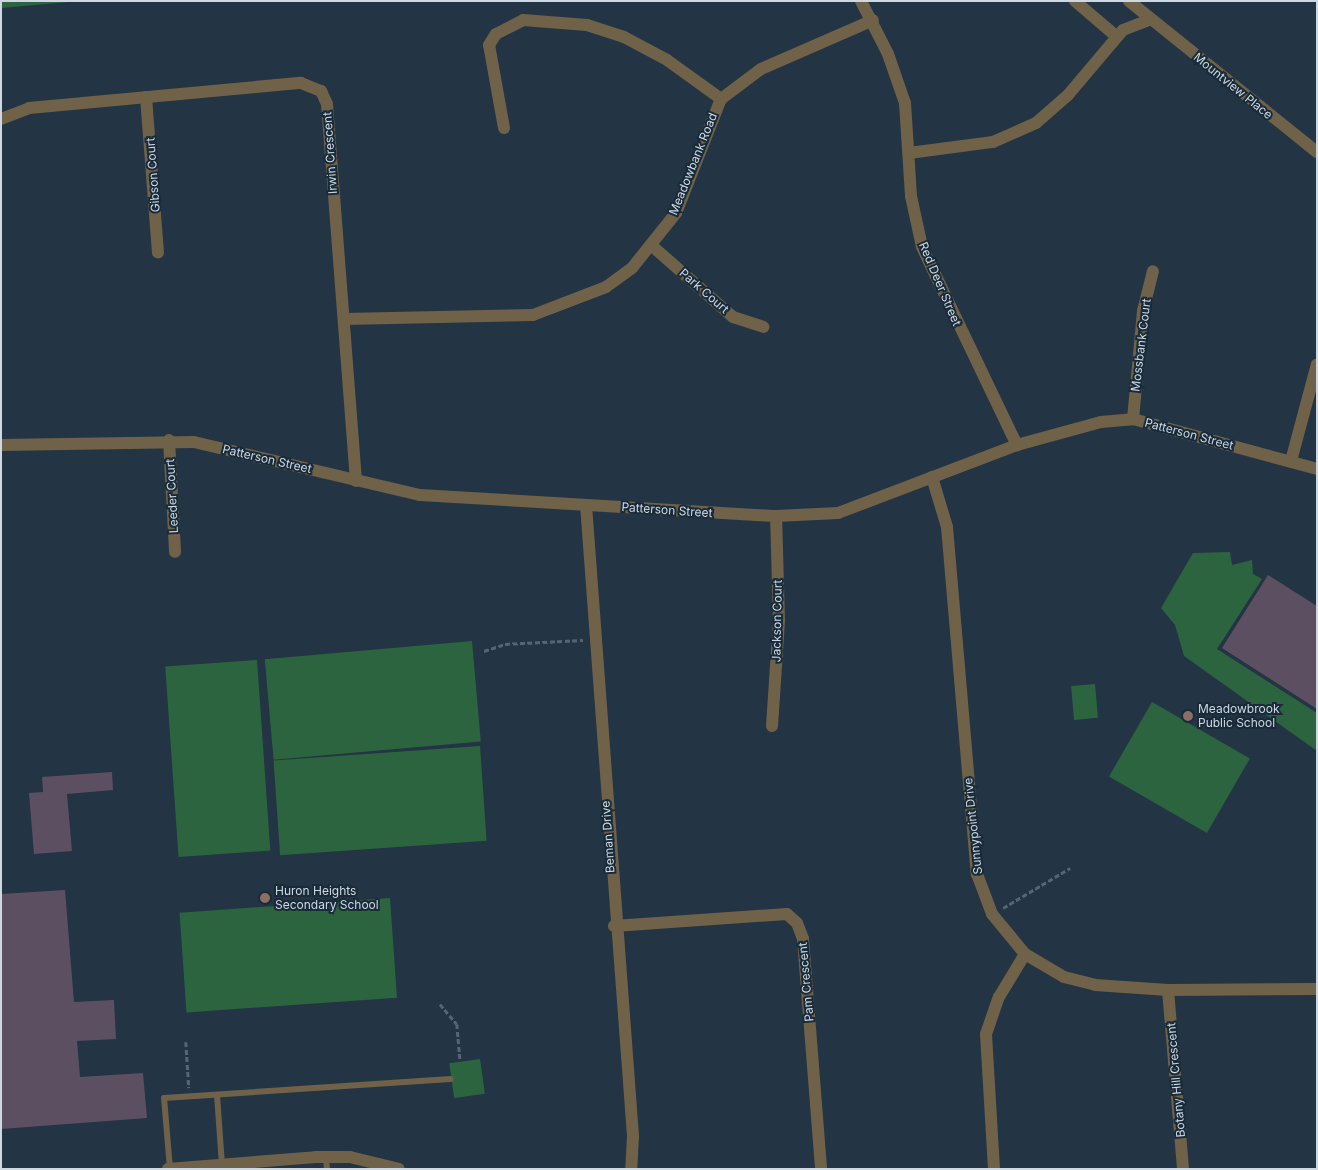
<!DOCTYPE html>
<style>
body{margin:0}
#map{position:relative;width:1318px;height:1170px;overflow:hidden;background:#233444;font-family:Inter,sans-serif}
div>[style]{position:absolute}
[style*='--x']{left:calc(var(--x)*1px);top:calc(var(--y)*1px);width:calc(var(--w)*1px);rotate:calc(var(--a)*1deg)}
.green>*{inset:0;background:#2c643f;transform-origin:0 0}
.building>*{inset:0;background:#5d4f62}
.path>*{height:2.5px;margin-top:-1.25px;transform-origin:0;background:repeating-linear-gradient(90deg,#566574 0 5px,transparent 0 7.5px)}
.service>*{height:6px;margin:-3px;padding:0 3px;transform-origin:3px;border-radius:3px;background:#6f6248}
.minor>*{height:12px;margin:-6px;padding:0 6px;transform-origin:6px;border-radius:6px;background:#6f6248}
.tertiary>*{height:12px;margin:-6px;padding:0 6px;transform-origin:6px;border-radius:6px;background:#6f6248}
.dots>*{width:14px;height:14px;translate:-50% -50%;box-sizing:border-box;border:2px solid #192a39;border-radius:50%}
span{translate:-50% -50%;white-space:nowrap;text-align:center;line-height:1.15;-webkit-text-stroke:4px #192a39;paint-order:stroke}
.street-label{font-size:12px;color:#cdd8e2}
.poi-label{font-size:12px;color:#cdd8e2}
.left{translate:0 -50%;text-align:left}
.frame{position:absolute;inset:0;border:2px solid #cdd8e2;pointer-events:none}
</style>
<div id="map">
<div class="green">
<i style="clip-path:polygon(1px 1px,80px 1px,1px 8px)"></i>
<i style="clip-path:polygon(1230px 552px,1232px 565px,1252px 560px,1253px 574px,1262px 579px,1217px 649px,1317px 713px,1317px 751px,1184px 656px,1175px 625px,1161px 608px,1193px 553px)"></i>
<i style="left:472px;top:641px;width:101px;height:208px;rotate:85deg"></i>
<i style="left:257px;top:660px;width:191px;height:92px;rotate:86deg"></i>
<i style="left:1095px;top:684px;width:34px;height:24px;rotate:85deg"></i>
<i style="left:1152px;top:702px;width:113px;height:86px;rotate:30deg"></i>
<i style="left:480px;top:746px;width:95px;height:207px;rotate:86deg"></i>
<i style="left:390px;top:898px;width:100px;height:211px;rotate:86deg"></i>
<i style="left:480px;top:1059px;width:35px;height:31px;rotate:82deg"></i>
</div>
<div class="building">
<i style="clip-path:polygon(1268px 575px,1317px 606px,1317px 709px,1222px 648px)"></i>
<i style="clip-path:polygon(112px 772px,113px 790px,67px 794px,72px 851px,34px 854px,29px 793px,43px 792px,42px 777px)"></i>
<i style="clip-path:polygon(65px 890px,74px 1002px,114px 1000px,116px 1039px,77px 1041px,80px 1077px,143px 1073px,147px 1118px,1px 1129px,1px 894px)"></i>
</div>
<div class="path">
<i style="--x:484;--y:651;--w:22;--a:-18"></i>
<i style="--x:505;--y:644;--w:78;--a:-2.9"></i>
<i style="--x:1003;--y:908;--w:78;--a:-30.8"></i>
<i style="--x:440;--y:1004;--w:26;--a:50"></i>
<i style="--x:457;--y:1024;--w:37;--a:85"></i>
<i style="--x:186;--y:1042;--w:46;--a:86.3"></i>
</div>
<div class="service">
<i style="--x:217;--y:1095;--w:69;--a:85.9"></i>
<i style="--x:326;--y:1158;--w:11;--a:85"></i>
<i style="--x:170;--y:1169;--w:71;--a:-94.8"></i>
<i style="--x:164;--y:1098;--w:287;--a:-3.8"></i>
</div>
<div class="minor">
<i style="--x:861;--y:1;--w:59;--a:63"></i>
<i style="--x:888;--y:54;--w:52;--a:70.9"></i>
<i style="--x:905;--y:103;--w:93;--a:86.3"></i>
<i style="--x:911;--y:196;--w:52;--a:77.8"></i>
<i style="--x:922;--y:247;--w:220;--a:64.4"></i>
<i style="--x:1075;--y:1;--w:54;--a:40.5"></i>
<i style="--x:1129;--y:1;--w:241;--a:38.8"></i>
<i style="--x:146;--y:97;--w:156;--a:85.6"></i>
<i style="--x:1;--y:119;--w:30;--a:-21"></i>
<i style="--x:29;--y:108;--w:273;--a:-5.3"></i>
<i style="--x:301;--y:83;--w:22;--a:22"></i>
<i style="--x:321;--y:91;--w:14;--a:65"></i>
<i style="--x:327;--y:104;--w:378;--a:85.6"></i>
<i style="--x:504;--y:128;--w:84;--a:-100.2"></i>
<i style="--x:489;--y:45;--w:13;--a:-58"></i>
<i style="--x:496;--y:34;--w:30;--a:-27"></i>
<i style="--x:523;--y:20;--w:64;--a:4.5"></i>
<i style="--x:587;--y:25;--w:39;--a:18"></i>
<i style="--x:624;--y:37;--w:49;--a:28.1"></i>
<i style="--x:667;--y:60;--w:67;--a:35.8"></i>
<i style="--x:909;--y:153;--w:85;--a:-7.5"></i>
<i style="--x:993;--y:142;--w:47;--a:-23.8"></i>
<i style="--x:1036;--y:123;--w:43;--a:-41.2"></i>
<i style="--x:1068;--y:95;--w:85;--a:-49.8"></i>
<i style="--x:1123;--y:30;--w:28;--a:-21"></i>
<i style="--x:651;--y:245;--w:109;--a:41.3"></i>
<i style="--x:733;--y:317;--w:32;--a:18"></i>
<i style="--x:344;--y:319;--w:189;--a:-1.2"></i>
<i style="--x:533;--y:315;--w:78;--a:-21"></i>
<i style="--x:606;--y:287;--w:32;--a:-36"></i>
<i style="--x:632;--y:268;--w:70;--a:-51.3"></i>
<i style="--x:676;--y:213;--w:123;--a:-68.5"></i>
<i style="--x:721;--y:99;--w:50;--a:-36.9"></i>
<i style="--x:761;--y:69;--w:122;--a:-23.6"></i>
<i style="--x:1133;--y:419;--w:108;--a:-84.7"></i>
<i style="--x:1143;--y:311;--w:41;--a:-76"></i>
<i style="--x:169;--y:440;--w:112;--a:86.9"></i>
<i style="--x:1291;--y:461;--w:100;--a:-75"></i>
<i style="--x:932;--y:477;--w:52;--a:73.3"></i>
<i style="--x:947;--y:527;--w:348;--a:85.1"></i>
<i style="--x:977;--y:874;--w:43;--a:69.4"></i>
<i style="--x:992;--y:914;--w:52;--a:50.5"></i>
<i style="--x:1025;--y:954;--w:45;--a:30.5"></i>
<i style="--x:1064;--y:977;--w:32;--a:14"></i>
<i style="--x:1095;--y:985;--w:73;--a:3.9"></i>
<i style="--x:1168;--y:990;--w:149;--a:-0.4"></i>
<i style="--x:586;--y:505;--w:633;--a:85.74"></i>
<i style="--x:633;--y:1136;--w:33;--a:93"></i>
<i style="--x:772;--y:726;--w:105;--a:-86.2"></i>
<i style="--x:779;--y:621;--w:105;--a:-91.6"></i>
<i style="--x:614;--y:926;--w:173;--a:-4"></i>
<i style="--x:787;--y:914;--w:13;--a:42"></i>
<i style="--x:797;--y:923;--w:17;--a:69"></i>
<i style="--x:803;--y:939;--w:231;--a:85.5"></i>
<i style="--x:1168;--y:990;--w:180;--a:85.2"></i>
<i style="--x:994;--y:1169;--w:135;--a:-93.4"></i>
<i style="--x:986;--y:1034;--w:39;--a:-71"></i>
<i style="--x:999;--y:997;--w:50;--a:-58.8"></i>
</div>
<div class="tertiary">
<i style="--x:1;--y:445;--w:193;--a:-0.9"></i>
<i style="--x:194;--y:442;--w:232;--a:13.2"></i>
<i style="--x:420;--y:495;--w:357;--a:3.4"></i>
<i style="--x:776;--y:516;--w:62;--a:-2.8"></i>
<i style="--x:838;--y:513;--w:191;--a:-20.8"></i>
<i style="--x:1017;--y:445;--w:87;--a:-15.3"></i>
<i style="--x:1101;--y:422;--w:32;--a:-5"></i>
<i style="--x:1133;--y:419;--w:191;--a:15.2"></i>
<i style="--x:168;--y:1169;--w:148;--a:-4.6"></i>
<i style="--x:316;--y:1157;--w:34;--a:0"></i>
<i style="--x:350;--y:1157;--w:50;--a:13.8"></i>
</div>
<div class="dots">
<i style="left:1188px;top:716px;background:#8d6e63"></i>
<i style="left:265px;top:898px;background:#8d6e63"></i>
</div>
<div class="street-label">
<span style="left:1233px;top:86px;rotate:39deg">Mountview Place</span>
<span style="left:330px;top:153px;rotate:-94deg">Irwin Crescent</span>
<span style="left:693px;top:164px;rotate:-68deg">Meadowbank Road</span>
<span style="left:153px;top:175px;rotate:-94deg">Gibson Court</span>
<span style="left:940px;top:284px;rotate:67deg">Red Deer Street</span>
<span style="left:704px;top:291px;rotate:41deg">Park Court</span>
<span style="left:1141px;top:345px;rotate:-83deg">Mossbank Court</span>
<span style="left:1189px;top:434px;rotate:15deg">Patterson Street</span>
<span style="left:267px;top:459px;rotate:13deg">Patterson Street</span>
<span style="left:172px;top:496px;rotate:-93deg">Leeder Court</span>
<span style="left:667px;top:510px;rotate:4deg">Patterson Street</span>
<span style="left:777px;top:621px;rotate:-89deg">Jackson Court</span>
<span style="left:973px;top:826px;rotate:-96deg">Sunnypoint Drive</span>
<span style="left:608px;top:837px;rotate:-94deg">Beman Drive</span>
<span style="left:806px;top:982px;rotate:-95deg">Pam Crescent</span>
<span style="left:1176px;top:1080px;rotate:-95deg">Botany Hill Crescent</span>
</div>
<div class="poi-label">
<span class="left" style="left:1198px;top:716px">Meadowbrook<br>Public School</span>
<span class="left" style="left:275px;top:898px">Huron Heights<br>Secondary School</span>
</div>
<div class="frame"></div>
</div>
